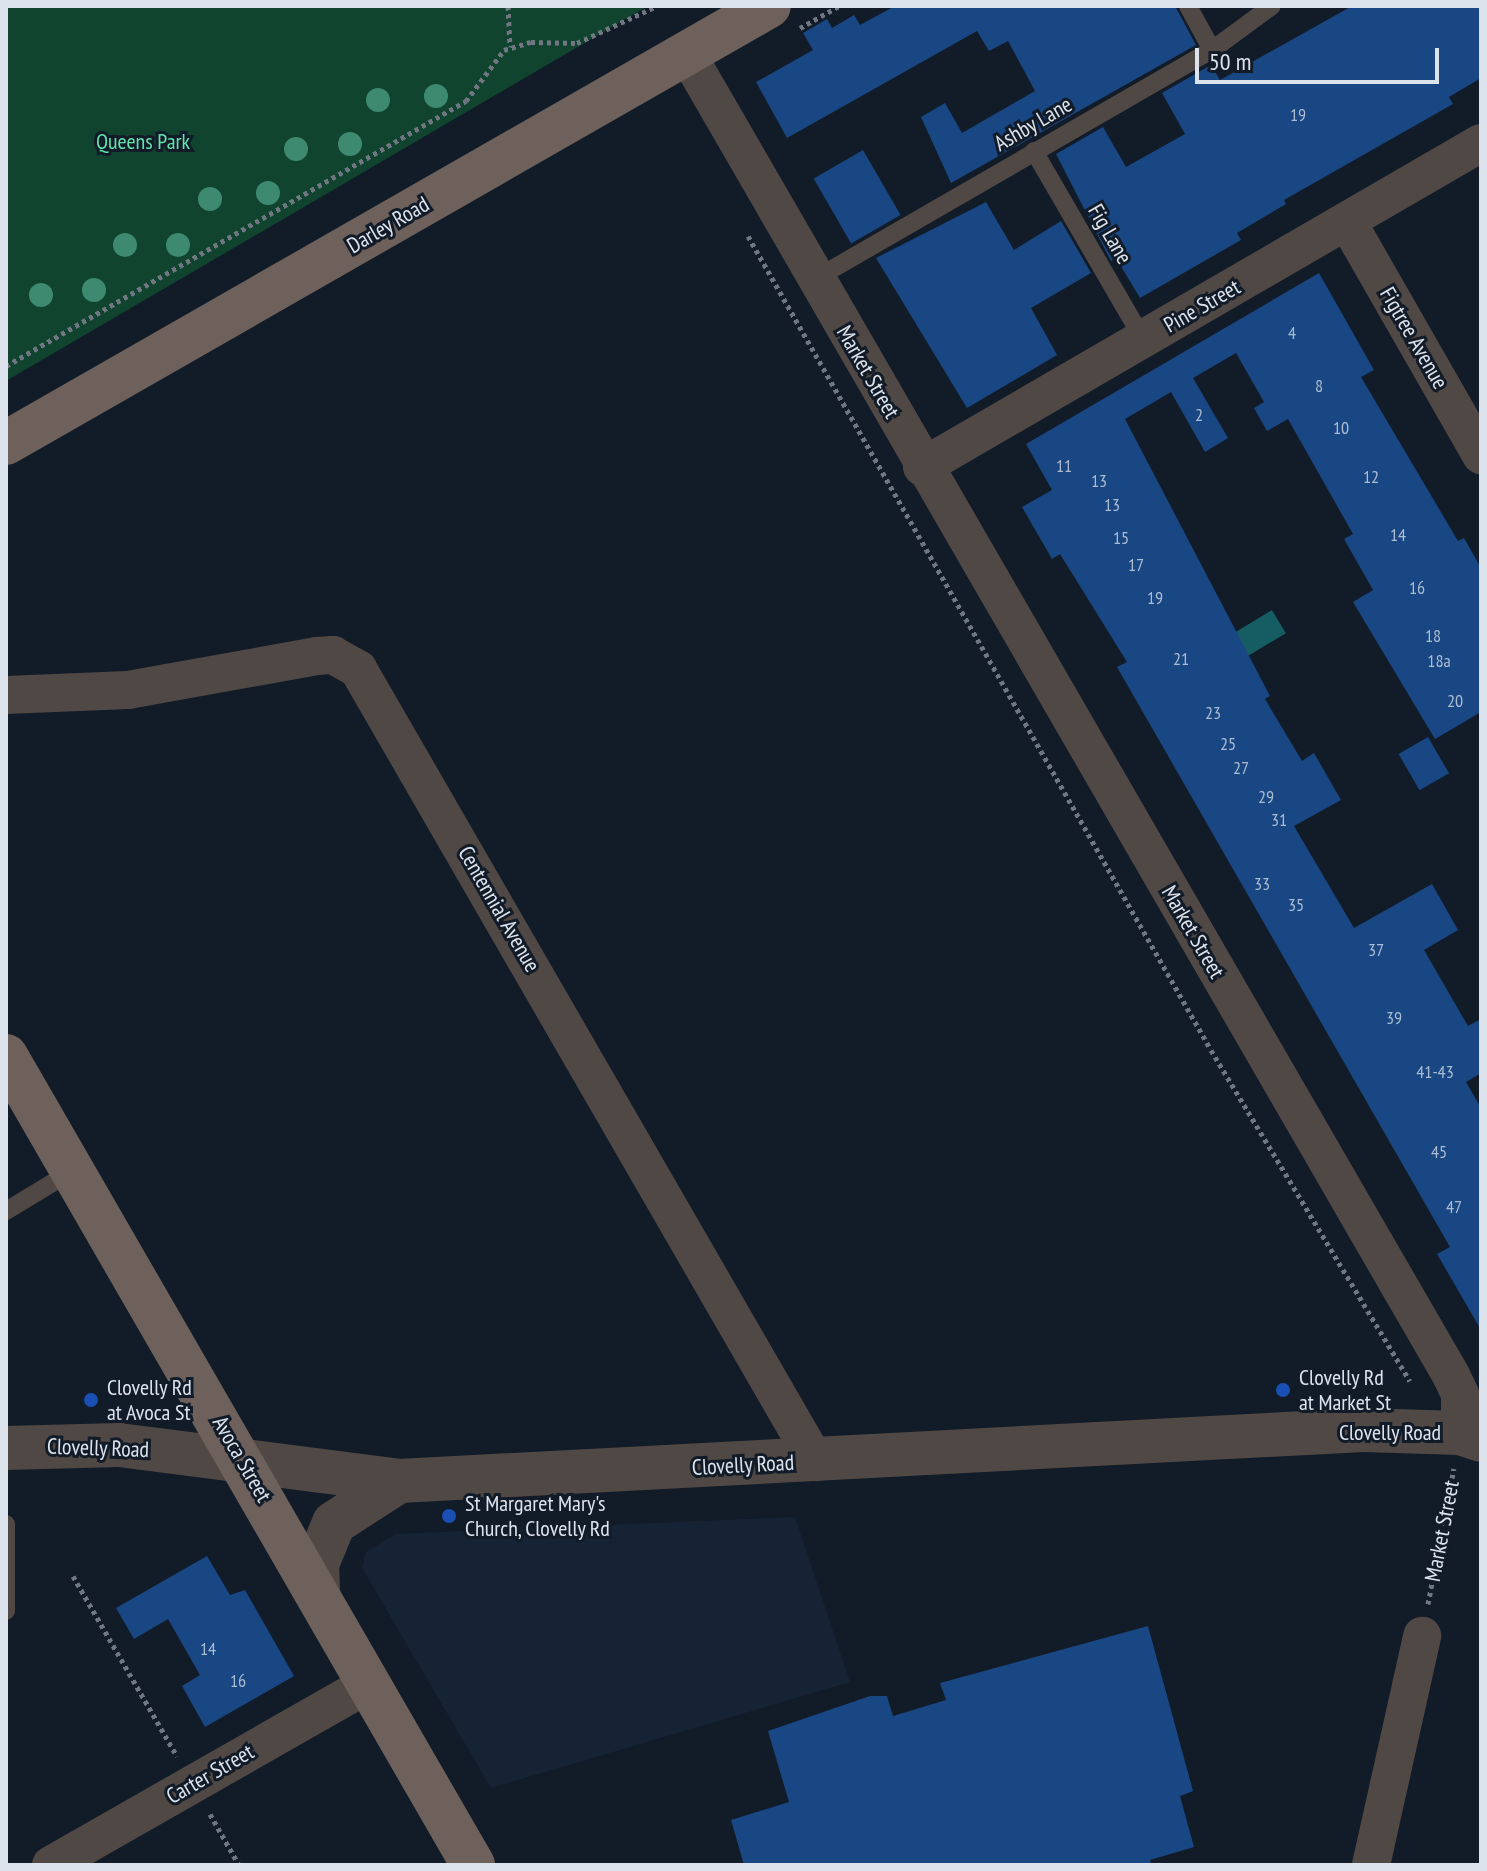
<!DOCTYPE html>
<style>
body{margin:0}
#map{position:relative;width:1487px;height:1871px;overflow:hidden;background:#121b28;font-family:"PT Sans Narrow",sans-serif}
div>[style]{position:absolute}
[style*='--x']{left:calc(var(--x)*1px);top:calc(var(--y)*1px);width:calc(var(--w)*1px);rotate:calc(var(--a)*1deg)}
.built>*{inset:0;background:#162335}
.green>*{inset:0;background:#11442f}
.water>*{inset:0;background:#155c63;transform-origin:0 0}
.building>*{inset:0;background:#194783;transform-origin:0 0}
.path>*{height:5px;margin-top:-2.5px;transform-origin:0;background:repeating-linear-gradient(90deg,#707782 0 4px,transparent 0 8px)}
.service>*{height:18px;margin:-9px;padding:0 9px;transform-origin:9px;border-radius:9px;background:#504844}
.minor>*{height:38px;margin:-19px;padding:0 19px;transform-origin:19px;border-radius:19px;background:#504844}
.tertiary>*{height:44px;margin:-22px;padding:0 22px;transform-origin:22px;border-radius:22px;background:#504844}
.secondary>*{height:44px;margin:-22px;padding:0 22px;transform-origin:22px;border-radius:22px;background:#6e615b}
.trees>*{width:24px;height:24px;margin:-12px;border-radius:50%;background:#3d8a70}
.dots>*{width:22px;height:22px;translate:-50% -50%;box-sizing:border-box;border:4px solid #121b28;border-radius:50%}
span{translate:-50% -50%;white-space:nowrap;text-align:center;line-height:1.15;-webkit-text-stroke:6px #121b28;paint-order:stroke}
.number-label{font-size:18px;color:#acbcd2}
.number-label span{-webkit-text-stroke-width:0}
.street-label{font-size:22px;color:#dde3ec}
.park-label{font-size:22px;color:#60e4ab}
.poi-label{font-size:22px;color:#dde3ec}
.left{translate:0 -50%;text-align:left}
.frame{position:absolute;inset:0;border:8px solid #dde3ec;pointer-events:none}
.scale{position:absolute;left:1195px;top:48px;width:244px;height:36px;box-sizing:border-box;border:4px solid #dde3ec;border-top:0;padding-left:10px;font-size:24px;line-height:28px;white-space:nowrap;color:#dde3ec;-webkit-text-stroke:6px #121b28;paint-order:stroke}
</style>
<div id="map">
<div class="built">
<i style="clip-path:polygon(795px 1517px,850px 1682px,491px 1788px,362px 1568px,366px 1552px,395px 1534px)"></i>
</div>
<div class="green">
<i style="clip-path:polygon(6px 6px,648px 6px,6px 381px)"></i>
</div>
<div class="water">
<i style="left:1272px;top:610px;width:27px;height:44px;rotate:59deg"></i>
</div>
<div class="building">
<i style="clip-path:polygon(895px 6px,1175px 6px,1196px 45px,951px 183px,921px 117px,945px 103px,962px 133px,1035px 91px,1008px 41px,989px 51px,977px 31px,787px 138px,756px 82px,813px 50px,803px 33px,827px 19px,832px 28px,854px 15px,860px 25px)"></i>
<i style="clip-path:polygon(1352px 6px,1481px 6px,1481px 78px,1449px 97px,1453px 104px,1284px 200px,1286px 204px,1237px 233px,1241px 240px,1140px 298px,1116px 258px,1111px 261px,1056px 154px,1103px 127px,1126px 167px,1185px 134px,1162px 93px,1211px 65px,1220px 80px)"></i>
<i style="left:863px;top:150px;width:75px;height:57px;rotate:60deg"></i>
<i style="clip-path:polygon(986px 202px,1014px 250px,1061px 221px,1091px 273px,1031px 308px,1057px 355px,967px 408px,876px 258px)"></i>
<i style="clip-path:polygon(1319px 273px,1374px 370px,1361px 377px,1458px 541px,1464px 538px,1481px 568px,1481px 712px,1435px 739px,1353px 602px,1373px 590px,1344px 539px,1353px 534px,1288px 419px,1267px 431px,1254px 408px,1264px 402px,1236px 353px,1193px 378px,1228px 438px,1205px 452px,1171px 392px,1125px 419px,1270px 696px,1265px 699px,1302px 761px,1314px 753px,1341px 800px,1294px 826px,1354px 928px,1432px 884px,1458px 930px,1424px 950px,1468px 1026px,1481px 1019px,1481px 1073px,1466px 1082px,1481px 1108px,1481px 1330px,1437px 1254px,1450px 1247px,1117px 667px,1127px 662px,1060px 554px,1052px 559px,1022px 507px,1052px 490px,1026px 444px)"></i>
<i style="left:1428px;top:737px;width:42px;height:34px;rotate:60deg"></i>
<i style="clip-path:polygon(207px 1556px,230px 1595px,245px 1590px,294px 1676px,205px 1727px,182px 1686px,200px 1675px,168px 1619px,134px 1639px,116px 1608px)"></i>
<i style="clip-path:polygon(1148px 1626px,1193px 1791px,1180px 1796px,1194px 1847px,1150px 1860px,1151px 1865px,744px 1865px,731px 1820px,789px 1802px,768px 1731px,870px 1696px,887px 1696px,893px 1716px,946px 1700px,940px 1683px)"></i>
</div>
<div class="path">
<i style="--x:508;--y:6;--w:41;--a:87.2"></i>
<i style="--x:800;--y:28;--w:45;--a:-29.4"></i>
<i style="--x:748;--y:236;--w:936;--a:60.37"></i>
<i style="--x:1211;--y:1050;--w:386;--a:59"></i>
<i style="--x:6;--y:366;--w:531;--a:-29.95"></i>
<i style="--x:466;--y:101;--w:64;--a:-53.3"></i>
<i style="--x:504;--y:50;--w:28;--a:-17"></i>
<i style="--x:531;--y:42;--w:46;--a:1.2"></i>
<i style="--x:577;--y:43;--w:88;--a:-24.8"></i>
<i style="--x:73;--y:1576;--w:208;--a:60"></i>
<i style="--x:1428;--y:1604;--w:138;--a:-79.2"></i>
<i style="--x:210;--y:1814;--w:59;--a:60.4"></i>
</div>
<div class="service">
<i style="--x:1188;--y:6;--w:50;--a:61.4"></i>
<i style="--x:1034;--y:151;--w:220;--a:59.9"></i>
<i style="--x:815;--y:279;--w:458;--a:-30"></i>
<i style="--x:1212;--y:50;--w:74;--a:-36.3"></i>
<i style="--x:6;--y:1211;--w:77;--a:-31.2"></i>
<i style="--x:6;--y:1524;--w:87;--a:90"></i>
</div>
<div class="minor">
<i style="--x:687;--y:54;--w:1526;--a:59.96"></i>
<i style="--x:1451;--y:1375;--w:21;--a:65"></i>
<i style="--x:1460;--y:1394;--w:39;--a:90"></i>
<i style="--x:1347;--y:221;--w:270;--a:60.2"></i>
<i style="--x:922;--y:467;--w:646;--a:-30.1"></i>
<i style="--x:6;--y:695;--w:122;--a:-2.3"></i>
<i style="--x:128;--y:690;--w:192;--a:-10.2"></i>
<i style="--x:317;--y:656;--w:16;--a:-4"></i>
<i style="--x:333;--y:655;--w:29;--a:29"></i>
<i style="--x:358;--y:669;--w:916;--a:59.99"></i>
<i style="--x:51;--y:1865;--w:367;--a:-29.7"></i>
<i style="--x:1371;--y:1865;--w:235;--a:-77.4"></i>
</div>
<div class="tertiary">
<i style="--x:6;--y:1448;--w:113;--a:-1.5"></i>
<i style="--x:119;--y:1445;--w:282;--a:7.3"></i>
<i style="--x:399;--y:1481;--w:965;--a:-3.03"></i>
<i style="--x:1363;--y:1430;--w:97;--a:1.8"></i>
<i style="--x:1460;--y:1433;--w:22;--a:18"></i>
<i style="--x:318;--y:1590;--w:26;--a:-92"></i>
<i style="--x:317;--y:1564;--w:44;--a:-67.5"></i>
<i style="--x:334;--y:1523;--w:77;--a:-32.9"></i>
</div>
<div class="secondary">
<i style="--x:6;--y:443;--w:879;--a:-29.8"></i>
<i style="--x:6;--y:1056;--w:934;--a:60"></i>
</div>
<div class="trees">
<i style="left:436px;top:96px"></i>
<i style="left:378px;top:100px"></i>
<i style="left:350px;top:144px"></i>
<i style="left:296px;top:149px"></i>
<i style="left:268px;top:193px"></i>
<i style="left:210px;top:199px"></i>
<i style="left:125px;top:245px"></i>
<i style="left:178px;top:245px"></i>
<i style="left:94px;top:290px"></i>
<i style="left:41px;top:295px"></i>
</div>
<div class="dots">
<i style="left:1283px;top:1390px;background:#1a4fb4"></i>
<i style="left:91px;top:1400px;background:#1a4fb4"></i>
<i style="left:449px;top:1516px;background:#1a4fb4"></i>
</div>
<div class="number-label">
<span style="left:1298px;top:115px">19</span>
<span style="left:1292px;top:333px">4</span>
<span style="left:1319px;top:386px">8</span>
<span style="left:1199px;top:415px">2</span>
<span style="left:1341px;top:428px">10</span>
<span style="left:1064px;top:466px">11</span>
<span style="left:1371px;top:477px">12</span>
<span style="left:1099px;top:481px">13</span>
<span style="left:1112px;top:505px">13</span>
<span style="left:1398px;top:535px">14</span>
<span style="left:1121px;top:538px">15</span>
<span style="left:1136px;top:565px">17</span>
<span style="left:1417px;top:588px">16</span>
<span style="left:1155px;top:598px">19</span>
<span style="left:1433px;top:636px">18</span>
<span style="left:1181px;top:659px">21</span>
<span style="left:1439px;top:661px">18a</span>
<span style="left:1455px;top:701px">20</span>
<span style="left:1213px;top:713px">23</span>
<span style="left:1228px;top:744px">25</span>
<span style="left:1241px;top:768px">27</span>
<span style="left:1266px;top:797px">29</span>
<span style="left:1279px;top:820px">31</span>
<span style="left:1262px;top:884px">33</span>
<span style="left:1296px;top:905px">35</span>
<span style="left:1376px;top:950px">37</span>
<span style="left:1394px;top:1018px">39</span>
<span style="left:1435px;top:1072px">41-43</span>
<span style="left:1439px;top:1152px">45</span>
<span style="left:1454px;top:1207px">47</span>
<span style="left:208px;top:1649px">14</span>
<span style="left:238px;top:1681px">16</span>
</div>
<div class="street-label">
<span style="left:1033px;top:124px;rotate:-30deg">Ashby Lane</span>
<span style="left:388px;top:225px;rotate:-30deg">Darley Road</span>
<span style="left:1110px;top:234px;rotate:60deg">Fig Lane</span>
<span style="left:1202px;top:306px;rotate:-30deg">Pine Street</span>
<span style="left:1414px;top:338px;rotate:60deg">Figtree Avenue</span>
<span style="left:868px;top:372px;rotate:60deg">Market Street</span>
<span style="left:499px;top:909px;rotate:60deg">Centennial Avenue</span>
<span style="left:1193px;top:932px;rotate:60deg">Market Street</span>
<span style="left:1390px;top:1433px">Clovelly Road</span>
<span style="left:98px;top:1448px;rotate:2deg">Clovelly Road</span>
<span style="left:242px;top:1459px;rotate:60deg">Avoca Street</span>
<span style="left:743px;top:1465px;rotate:-3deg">Clovelly Road</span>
<span style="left:1442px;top:1531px;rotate:-79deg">Market Street</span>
<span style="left:210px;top:1774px;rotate:-30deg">Carter Street</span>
</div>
<div class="park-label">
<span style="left:143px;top:142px">Queens Park</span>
</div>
<div class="poi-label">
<span class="left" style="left:1299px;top:1390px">Clovelly Rd<br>at Market St</span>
<span class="left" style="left:107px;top:1400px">Clovelly Rd<br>at Avoca St</span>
<span class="left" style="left:465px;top:1516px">St Margaret Mary's<br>Church, Clovelly Rd</span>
</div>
<div class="frame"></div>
<div class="scale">50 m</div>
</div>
